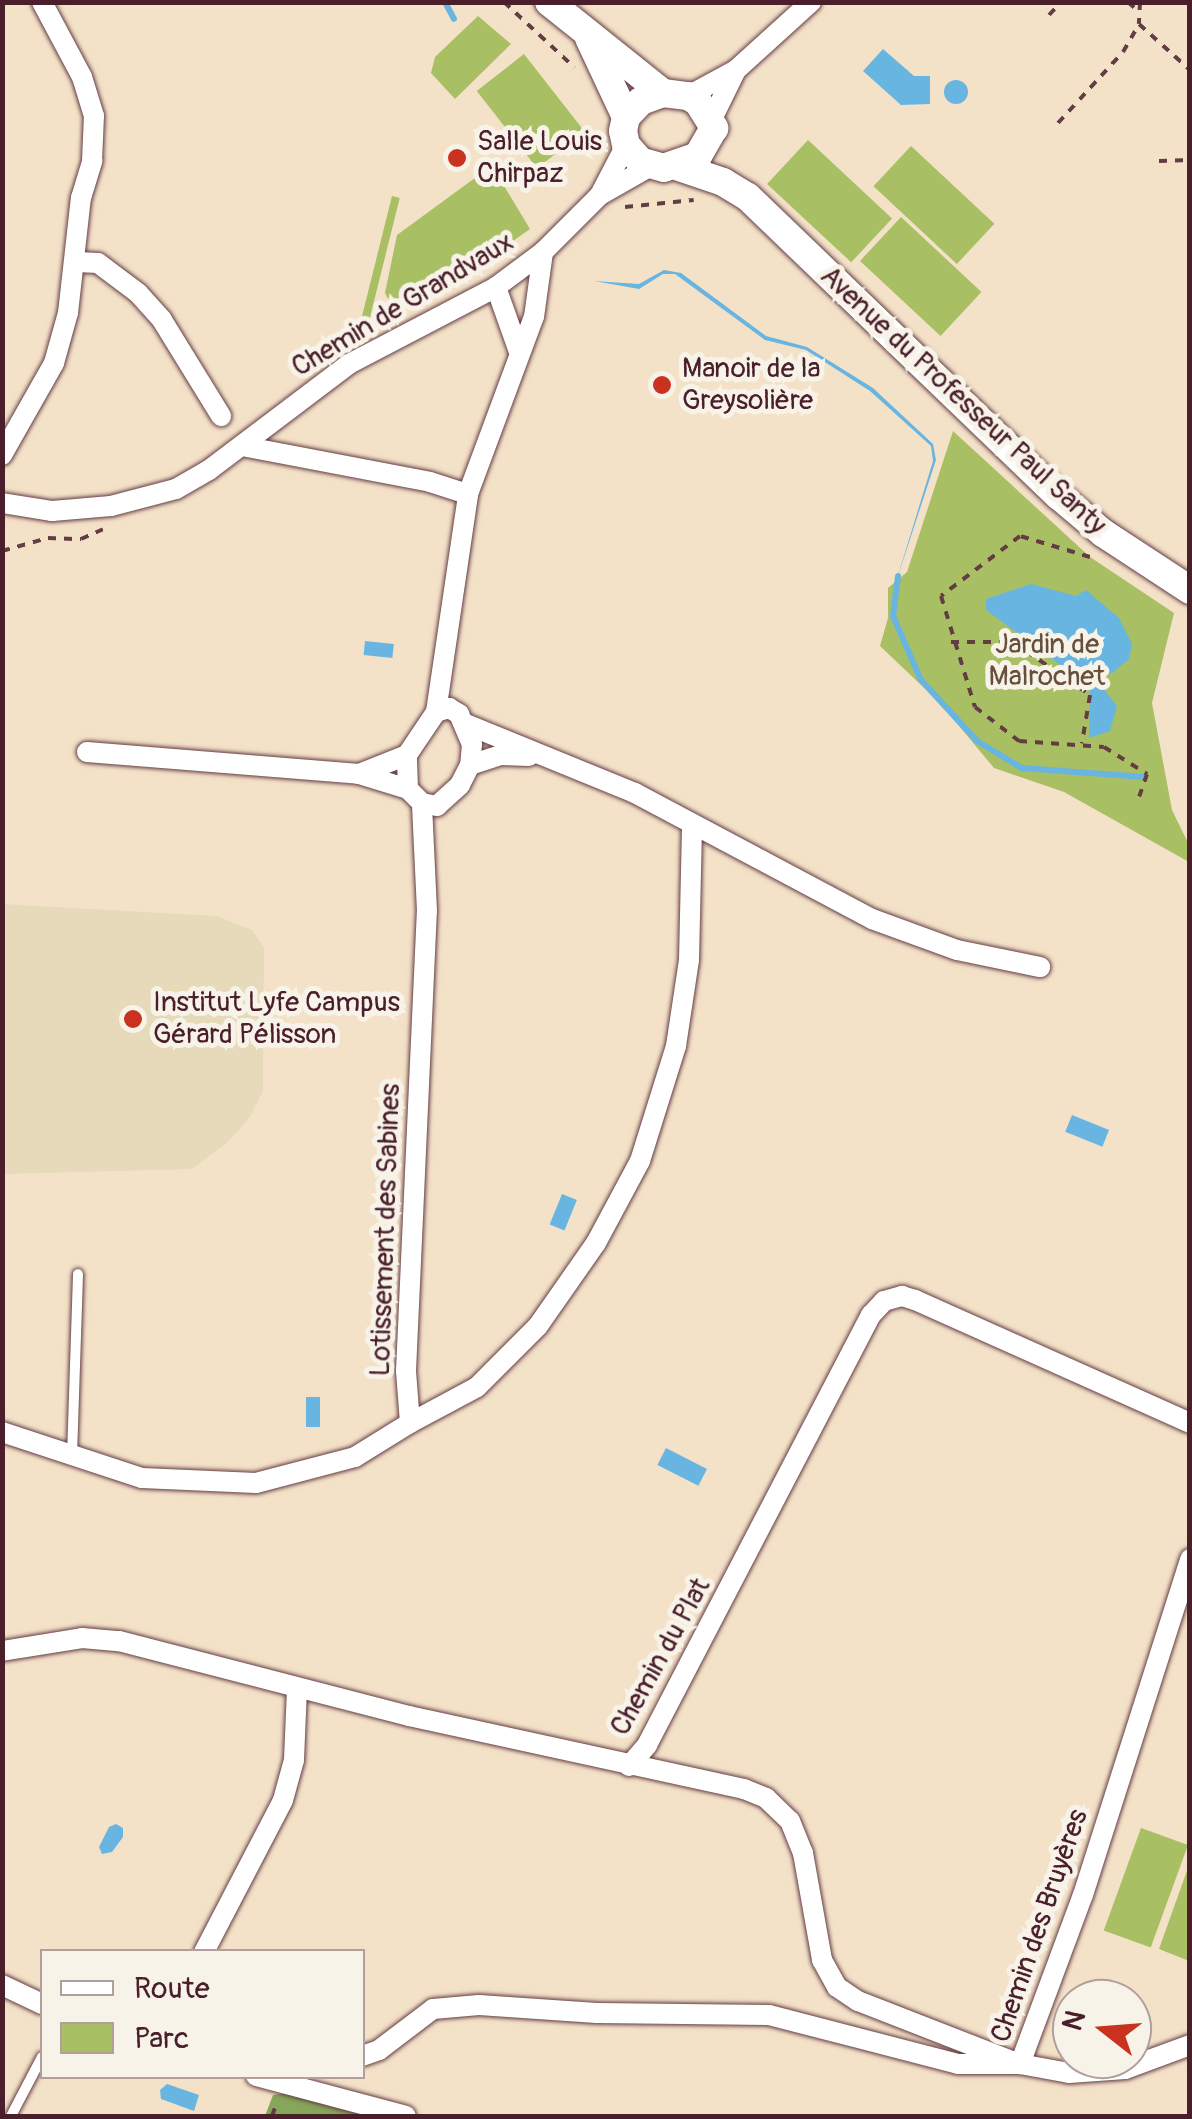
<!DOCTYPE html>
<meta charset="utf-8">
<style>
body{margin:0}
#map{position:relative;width:1192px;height:2119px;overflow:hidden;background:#f4e2c8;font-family:Pangolin,sans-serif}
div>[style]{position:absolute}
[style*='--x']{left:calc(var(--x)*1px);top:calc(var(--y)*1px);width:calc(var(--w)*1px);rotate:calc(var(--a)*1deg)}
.built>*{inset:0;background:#e6daba}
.green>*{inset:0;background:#a8bf63;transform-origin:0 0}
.forest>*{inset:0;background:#86a659}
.water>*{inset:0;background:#69b5e2;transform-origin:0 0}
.round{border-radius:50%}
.stream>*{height:6px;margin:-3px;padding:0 3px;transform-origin:3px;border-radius:3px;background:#69b5e2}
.path>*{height:4px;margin-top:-2px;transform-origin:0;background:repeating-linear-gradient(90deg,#643c43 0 8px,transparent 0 16px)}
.roads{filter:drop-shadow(0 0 2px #643c43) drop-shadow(0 0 2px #643c43)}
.lane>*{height:10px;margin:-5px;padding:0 5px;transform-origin:5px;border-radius:5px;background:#fff}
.street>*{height:20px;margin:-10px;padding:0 10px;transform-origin:10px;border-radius:10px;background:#fff}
.secondary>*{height:28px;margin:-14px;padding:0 14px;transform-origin:14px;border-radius:14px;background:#fff}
.dots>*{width:28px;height:28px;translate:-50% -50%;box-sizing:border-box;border:5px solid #f7f3e8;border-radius:50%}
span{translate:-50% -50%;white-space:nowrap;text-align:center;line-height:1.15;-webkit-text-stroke:10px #f7f3e8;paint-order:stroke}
.poi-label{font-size:28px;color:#4a1f2b}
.left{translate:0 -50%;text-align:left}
.street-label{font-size:28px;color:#4a1f2b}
.park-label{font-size:28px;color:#664f3c}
.frame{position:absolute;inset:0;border:5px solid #4a1f2b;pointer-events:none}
.legend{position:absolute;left:40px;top:1949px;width:325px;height:130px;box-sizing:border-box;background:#f7f3e8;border:2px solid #b29e9c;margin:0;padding:12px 18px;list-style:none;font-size:30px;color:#4a1f2b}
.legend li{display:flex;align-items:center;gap:20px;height:50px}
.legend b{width:50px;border:2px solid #b29e9c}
.north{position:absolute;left:1052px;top:1979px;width:100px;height:100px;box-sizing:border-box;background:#f7f3e8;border:2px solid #b29e9c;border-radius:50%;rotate:287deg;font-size:28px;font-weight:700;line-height:40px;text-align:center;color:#4a1f2b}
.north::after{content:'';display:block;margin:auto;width:35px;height:45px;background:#c8321e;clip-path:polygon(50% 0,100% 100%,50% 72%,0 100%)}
</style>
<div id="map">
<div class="built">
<i style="clip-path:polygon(2px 904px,217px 916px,252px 930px,264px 947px,263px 1091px,250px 1117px,227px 1143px,192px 1169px,3px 1174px)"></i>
</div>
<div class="green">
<i style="clip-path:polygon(478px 16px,511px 44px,455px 99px,431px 73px,435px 57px)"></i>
<i style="left:524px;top:54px;width:98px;height:60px;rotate:52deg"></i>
<i style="left:808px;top:140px;width:115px;height:60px;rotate:43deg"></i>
<i style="left:911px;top:146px;width:114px;height:55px;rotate:43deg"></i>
<i style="clip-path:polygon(479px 175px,501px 181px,530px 229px,456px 281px,395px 312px,385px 293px,397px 235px)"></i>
<i style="left:392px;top:196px;width:8px;height:125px;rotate:14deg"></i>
<i style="left:901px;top:217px;width:110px;height:60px;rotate:43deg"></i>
<i style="clip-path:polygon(953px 431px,1090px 557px,1174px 613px,1152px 703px,1172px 810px,1189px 845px,1189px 862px,1064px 792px,994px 768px,940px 703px,880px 646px,888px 618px,888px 588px,907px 572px)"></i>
<i style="left:1141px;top:1828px;width:50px;height:109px;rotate:20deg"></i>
<i style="clip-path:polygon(1189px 1865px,1189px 1961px,1159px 1949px)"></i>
</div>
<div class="forest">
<i style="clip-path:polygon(301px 2091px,395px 2116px,265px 2116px,273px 2095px)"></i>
</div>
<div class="water">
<i style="clip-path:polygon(883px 49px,914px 76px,930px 76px,930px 104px,901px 105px,863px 71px)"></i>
<i class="round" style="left:944px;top:80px;width:24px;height:24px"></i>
<i style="clip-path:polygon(664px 270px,681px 273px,766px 336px,807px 347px,873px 388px,933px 444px,936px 460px,896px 582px,933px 461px,931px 446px,870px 391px,806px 350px,765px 340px,675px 274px,663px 274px,639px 289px,594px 281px,639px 284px)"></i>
<i style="clip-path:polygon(1031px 584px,1076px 596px,1086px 590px,1119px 618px,1132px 644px,1129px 659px,1112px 673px,1095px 678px,1117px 706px,1110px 731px,1089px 738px,1090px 687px,986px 610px,986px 599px)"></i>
<i style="left:365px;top:641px;width:29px;height:14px;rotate:6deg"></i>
<i style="left:1072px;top:1115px;width:40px;height:18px;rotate:22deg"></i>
<i style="left:562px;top:1194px;width:16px;height:33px;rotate:22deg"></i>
<i style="left:306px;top:1397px;width:14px;height:30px"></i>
<i style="left:666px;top:1448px;width:46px;height:19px;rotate:27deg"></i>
<i style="clip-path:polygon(116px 1824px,123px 1828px,123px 1837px,112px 1852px,102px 1854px,99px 1847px,109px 1827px)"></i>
<i style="clip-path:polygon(167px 2084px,199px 2095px,194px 2111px,161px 2099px,160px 2090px)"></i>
</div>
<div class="stream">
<i style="--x:445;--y:2;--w:19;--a:62"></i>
<i style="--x:898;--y:576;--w:40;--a:97.1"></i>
<i style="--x:893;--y:616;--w:70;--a:66.4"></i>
<i style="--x:921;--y:680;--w:83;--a:47.4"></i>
<i style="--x:977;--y:741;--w:52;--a:31"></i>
<i style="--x:1022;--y:768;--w:123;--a:4.2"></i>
</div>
<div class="path">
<i style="--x:504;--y:2;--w:96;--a:42.9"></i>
<i style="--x:1128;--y:2;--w:15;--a:42"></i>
<i style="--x:1140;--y:2;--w:22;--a:93"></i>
<i style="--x:1139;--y:24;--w:69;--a:42"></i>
<i style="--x:1049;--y:15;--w:18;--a:-47"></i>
<i style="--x:1058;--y:123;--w:96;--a:-47.5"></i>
<i style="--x:1123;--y:52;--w:32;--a:-60"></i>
<i style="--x:1159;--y:161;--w:31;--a:-2"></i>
<i style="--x:625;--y:207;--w:69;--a:-5.8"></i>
<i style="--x:2;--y:551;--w:48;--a:-15.8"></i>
<i style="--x:48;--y:538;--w:33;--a:2"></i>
<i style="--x:81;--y:539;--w:24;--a:-24"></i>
<i style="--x:1090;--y:557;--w:73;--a:-163.3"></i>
<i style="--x:1020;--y:536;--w:99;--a:142.8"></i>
<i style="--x:941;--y:596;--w:116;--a:73"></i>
<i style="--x:975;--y:707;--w:56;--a:37.7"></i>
<i style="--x:1019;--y:741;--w:85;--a:4"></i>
<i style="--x:1104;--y:747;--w:51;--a:32.1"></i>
<i style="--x:1147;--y:774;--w:24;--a:109"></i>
<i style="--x:951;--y:642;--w:62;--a:0"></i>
<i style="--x:1013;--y:642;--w:93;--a:34.5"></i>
<i style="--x:1090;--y:695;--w:49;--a:99.5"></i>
<i style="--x:272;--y:2116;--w:15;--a:-70"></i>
</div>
<div class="roads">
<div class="lane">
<i style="--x:72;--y:1456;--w:182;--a:-88.1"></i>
<i style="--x:11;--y:2116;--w:67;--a:-62.3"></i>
</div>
<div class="street">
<i style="--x:688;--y:96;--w:55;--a:-28.4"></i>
<i style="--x:736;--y:70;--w:101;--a:-42.2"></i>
<i style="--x:712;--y:119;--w:52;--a:-63.9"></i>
<i style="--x:601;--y:193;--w:54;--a:-62.5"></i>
<i style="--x:77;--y:262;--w:21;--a:3"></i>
<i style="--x:98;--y:263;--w:50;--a:36.9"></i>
<i style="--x:138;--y:293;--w:36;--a:48"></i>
<i style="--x:162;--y:320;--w:113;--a:58.4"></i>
<i style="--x:496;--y:287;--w:69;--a:70.5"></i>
<i style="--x:242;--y:446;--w:191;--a:10.8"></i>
<i style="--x:430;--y:482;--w:40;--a:18"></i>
<i style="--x:2;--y:455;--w:106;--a:-60.5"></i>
<i style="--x:54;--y:363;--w:52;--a:-74.4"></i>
<i style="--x:68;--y:313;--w:116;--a:-83.6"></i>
<i style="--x:81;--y:198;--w:39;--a:-73"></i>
<i style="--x:92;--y:161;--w:45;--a:-87.5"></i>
<i style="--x:94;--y:116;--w:41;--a:-107.1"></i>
<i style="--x:82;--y:77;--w:85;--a:-118.1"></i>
<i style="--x:2;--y:503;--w:51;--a:9.1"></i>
<i style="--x:52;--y:511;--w:59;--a:-4.8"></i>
<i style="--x:111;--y:506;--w:67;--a:-14.7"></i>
<i style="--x:176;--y:489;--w:38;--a:-30"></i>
<i style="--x:209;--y:470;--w:176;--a:-37.1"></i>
<i style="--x:349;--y:364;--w:166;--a:-27.6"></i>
<i style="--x:496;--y:287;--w:59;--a:-36.7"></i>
<i style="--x:543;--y:252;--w:81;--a:-45"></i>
<i style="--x:600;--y:195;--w:59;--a:-29.6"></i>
<i style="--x:436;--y:712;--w:14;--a:-17"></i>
<i style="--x:449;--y:708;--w:12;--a:31"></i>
<i style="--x:459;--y:714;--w:33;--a:67"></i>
<i style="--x:472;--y:744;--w:21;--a:95"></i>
<i style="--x:470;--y:765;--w:22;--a:117"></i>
<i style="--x:460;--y:785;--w:31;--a:138"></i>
<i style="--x:437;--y:806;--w:15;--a:-169"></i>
<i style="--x:422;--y:803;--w:20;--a:-135"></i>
<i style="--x:408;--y:789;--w:34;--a:-92"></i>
<i style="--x:407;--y:755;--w:52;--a:-56"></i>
<i style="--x:436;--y:712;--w:220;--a:-81.6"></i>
<i style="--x:468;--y:494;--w:189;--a:-69.6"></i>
<i style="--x:534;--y:317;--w:66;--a:-82.1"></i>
<i style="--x:466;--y:724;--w:183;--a:22.2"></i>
<i style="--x:635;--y:793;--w:268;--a:28"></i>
<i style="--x:872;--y:919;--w:90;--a:20"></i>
<i style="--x:957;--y:950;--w:85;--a:11.6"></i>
<i style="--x:87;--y:752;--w:273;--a:4.6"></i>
<i style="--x:359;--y:774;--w:51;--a:17"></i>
<i style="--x:470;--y:765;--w:33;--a:-18"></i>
<i style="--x:501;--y:755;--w:28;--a:2"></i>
<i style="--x:359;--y:774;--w:52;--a:-21.6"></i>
<i style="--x:410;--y:1423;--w:76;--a:-28.2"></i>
<i style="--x:477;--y:1387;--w:86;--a:-45"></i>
<i style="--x:538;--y:1326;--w:101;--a:-55.1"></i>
<i style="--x:596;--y:1243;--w:93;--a:-61.8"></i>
<i style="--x:640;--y:1161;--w:121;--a:-72.6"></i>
<i style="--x:676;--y:1046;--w:87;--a:-81.4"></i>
<i style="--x:689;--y:960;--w:136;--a:-88.7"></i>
<i style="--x:2;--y:1432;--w:147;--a:18.2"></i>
<i style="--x:142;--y:1478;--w:114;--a:2.5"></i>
<i style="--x:256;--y:1483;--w:102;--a:-14.7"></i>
<i style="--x:355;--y:1457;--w:65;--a:-31.7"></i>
<i style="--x:410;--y:1423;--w:52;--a:-94.4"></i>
<i style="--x:406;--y:1371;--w:460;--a:-87.4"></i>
<i style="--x:427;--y:911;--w:108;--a:-92.7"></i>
<i style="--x:2;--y:1651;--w:81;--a:-9.2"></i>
<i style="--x:82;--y:1638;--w:37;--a:5"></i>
<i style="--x:119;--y:1641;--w:300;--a:14.5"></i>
<i style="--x:409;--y:1716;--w:343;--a:12.3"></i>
<i style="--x:744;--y:1789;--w:24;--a:22"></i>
<i style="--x:766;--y:1798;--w:33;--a:44"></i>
<i style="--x:790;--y:1821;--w:35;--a:68"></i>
<i style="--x:803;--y:1853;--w:109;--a:79.9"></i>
<i style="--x:822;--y:1960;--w:31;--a:61"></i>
<i style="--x:837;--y:1987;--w:25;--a:34"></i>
<i style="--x:858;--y:2001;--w:174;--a:21.3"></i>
<i style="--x:1020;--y:2064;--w:50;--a:10.4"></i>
<i style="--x:1069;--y:2073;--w:56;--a:-4.1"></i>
<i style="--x:1125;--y:2069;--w:69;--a:-20.3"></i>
<i style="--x:629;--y:1766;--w:28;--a:-49"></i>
<i style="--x:647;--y:1745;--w:485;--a:-62.5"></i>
<i style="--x:871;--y:1315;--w:19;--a:-47"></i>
<i style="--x:884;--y:1301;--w:19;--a:-16"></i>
<i style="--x:902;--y:1296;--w:14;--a:17"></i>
<i style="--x:915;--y:1300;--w:301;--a:24.1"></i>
<i style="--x:204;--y:1952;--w:171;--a:-62.5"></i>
<i style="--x:283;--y:1800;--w:41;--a:-74.6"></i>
<i style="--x:294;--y:1760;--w:71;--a:-87.6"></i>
<i style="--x:2;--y:1985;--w:44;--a:25.4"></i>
<i style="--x:362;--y:2056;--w:18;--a:-19"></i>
<i style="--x:379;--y:2050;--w:68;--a:-37.2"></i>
<i style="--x:433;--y:2009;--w:46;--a:-5"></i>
<i style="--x:479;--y:2005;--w:118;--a:3.9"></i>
<i style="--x:597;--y:2013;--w:172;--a:0.7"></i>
<i style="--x:769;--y:2015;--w:195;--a:14.5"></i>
<i style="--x:958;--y:2064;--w:62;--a:0"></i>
<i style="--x:1020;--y:2064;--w:180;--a:-69.6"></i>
<i style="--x:1083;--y:1895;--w:353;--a:-72.3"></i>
<i style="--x:256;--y:2076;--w:155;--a:14.9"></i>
</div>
<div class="secondary">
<i style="--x:549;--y:2;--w:146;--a:38.6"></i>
<i style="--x:589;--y:38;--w:87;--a:64.9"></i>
<i style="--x:663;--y:93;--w:25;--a:7"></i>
<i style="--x:688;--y:96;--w:12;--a:31"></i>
<i style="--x:698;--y:102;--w:31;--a:58"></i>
<i style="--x:714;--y:128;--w:32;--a:120"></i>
<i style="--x:698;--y:156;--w:36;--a:161"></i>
<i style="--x:664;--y:168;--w:25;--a:-164"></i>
<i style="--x:640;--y:161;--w:21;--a:-131"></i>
<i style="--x:626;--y:145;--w:14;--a:-102"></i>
<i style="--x:623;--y:131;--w:14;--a:-78"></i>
<i style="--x:626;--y:117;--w:22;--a:-47"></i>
<i style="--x:641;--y:101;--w:23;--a:-20"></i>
<i style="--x:676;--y:166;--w:50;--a:18.8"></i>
<i style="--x:723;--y:182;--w:29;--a:31"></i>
<i style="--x:748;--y:197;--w:430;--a:43.9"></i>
<i style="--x:1058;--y:495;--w:59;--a:40.2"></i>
<i style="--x:1103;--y:533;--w:104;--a:33.2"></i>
</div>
</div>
<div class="dots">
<i style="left:457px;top:158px;background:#c8321e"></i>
<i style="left:662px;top:385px;background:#c8321e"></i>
<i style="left:133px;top:1019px;background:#c8321e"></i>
</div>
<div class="poi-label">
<span class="left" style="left:477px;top:158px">Salle Louis<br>Chirpaz</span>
<span class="left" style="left:682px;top:385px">Manoir de la<br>Greysolière</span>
<span class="left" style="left:153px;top:1019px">Institut Lyfe Campus<br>Gérard Pélisson</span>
</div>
<div class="street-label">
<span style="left:403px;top:305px;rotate:-31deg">Chemin de Grandvaux</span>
<span style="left:963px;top:401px;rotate:43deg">Avenue du Professeur Paul Santy</span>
<span style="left:386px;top:1230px;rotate:-88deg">Lotissement des Sabines</span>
<span style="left:661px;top:1657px;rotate:-61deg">Chemin du Plat</span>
<span style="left:1040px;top:1926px;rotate:-71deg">Chemin des Bruyères</span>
</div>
<div class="park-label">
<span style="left:1047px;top:661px">Jardin de<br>Malrochet</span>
</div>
<div class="frame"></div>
<ul class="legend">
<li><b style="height:12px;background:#fff"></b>Route</li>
<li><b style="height:28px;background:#a8bf63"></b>Parc</li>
</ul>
<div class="north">N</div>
</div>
